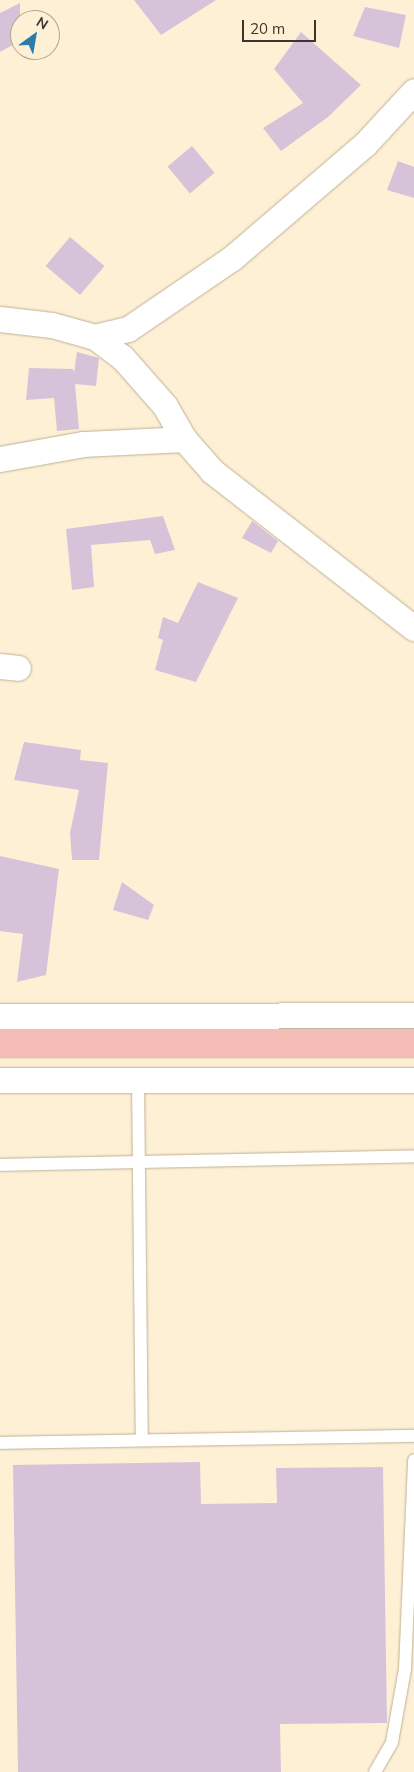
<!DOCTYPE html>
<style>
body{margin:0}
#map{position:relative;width:414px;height:1772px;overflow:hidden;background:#fef0d5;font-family:Mulish,sans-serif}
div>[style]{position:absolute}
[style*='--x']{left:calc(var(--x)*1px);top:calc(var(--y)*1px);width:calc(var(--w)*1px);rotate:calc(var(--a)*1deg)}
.building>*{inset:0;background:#d6c3da;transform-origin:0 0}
.roads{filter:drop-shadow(0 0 1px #beb197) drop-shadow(0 0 1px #beb197)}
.service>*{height:12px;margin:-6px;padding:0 6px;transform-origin:6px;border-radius:6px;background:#fff}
.minor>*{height:25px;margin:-12.5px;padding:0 12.5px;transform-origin:12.5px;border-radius:12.5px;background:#fff}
.primary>*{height:28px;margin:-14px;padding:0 14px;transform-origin:14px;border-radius:14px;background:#f4bdb7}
span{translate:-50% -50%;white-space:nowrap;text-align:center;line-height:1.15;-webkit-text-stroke:4.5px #fef0d5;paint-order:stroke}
.north{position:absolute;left:10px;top:10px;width:50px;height:50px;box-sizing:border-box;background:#fef0d5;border:1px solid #b0a591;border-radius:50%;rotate:32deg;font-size:14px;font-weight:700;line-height:20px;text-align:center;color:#3b352b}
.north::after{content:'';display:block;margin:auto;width:18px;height:22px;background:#2f7aad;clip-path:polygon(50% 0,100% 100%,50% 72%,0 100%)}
.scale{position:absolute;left:242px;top:20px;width:74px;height:22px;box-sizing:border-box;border:2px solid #3b352b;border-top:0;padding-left:6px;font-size:15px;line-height:18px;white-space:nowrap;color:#3b352b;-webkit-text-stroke:4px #fef0d5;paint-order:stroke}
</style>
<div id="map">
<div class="building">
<i style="clip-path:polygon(134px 0,216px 0,161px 35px)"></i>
<i style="clip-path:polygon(20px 3px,20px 41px,0 52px,0 13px)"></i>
<i style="clip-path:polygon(365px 7px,406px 15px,399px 48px,353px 36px)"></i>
<i style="clip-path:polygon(301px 32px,361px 85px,328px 117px,281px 151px,263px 128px,303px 103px,274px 69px)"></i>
<i style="left:192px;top:146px;width:35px;height:32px;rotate:50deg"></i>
<i style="clip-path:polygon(398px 161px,414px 167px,414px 198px,387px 190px)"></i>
<i style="left:70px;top:237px;width:45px;height:38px;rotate:40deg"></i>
<i style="clip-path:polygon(77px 352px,99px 358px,96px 386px,75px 384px,79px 429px,57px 431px,54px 398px,26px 400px,29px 368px,73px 369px,74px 373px)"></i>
<i style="clip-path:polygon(163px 516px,175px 550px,155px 554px,150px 540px,91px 545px,94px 587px,72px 590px,66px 529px)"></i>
<i style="clip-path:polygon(252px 521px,278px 541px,271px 553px,242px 538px)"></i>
<i style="clip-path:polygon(198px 582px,238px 598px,196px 682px,155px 670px,163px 640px,158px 638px,163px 617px,178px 623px)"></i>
<i style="clip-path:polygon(24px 742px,81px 750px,80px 760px,108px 763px,99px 860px,72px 860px,70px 833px,79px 790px,14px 780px)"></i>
<i style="clip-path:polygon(0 856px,59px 869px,46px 975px,17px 982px,23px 934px,0 931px)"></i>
<i style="clip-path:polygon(122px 882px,154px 905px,148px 920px,113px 910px)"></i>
<i style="clip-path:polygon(200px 1462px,201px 1504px,277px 1503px,276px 1468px,383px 1467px,387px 1723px,280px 1724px,281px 1772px,18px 1772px,13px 1465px)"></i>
</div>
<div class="roads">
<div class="service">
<i style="--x:138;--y:1079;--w:360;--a:89.4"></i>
<i style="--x:0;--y:1165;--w:414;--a:-1.2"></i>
<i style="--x:0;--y:1443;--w:414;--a:-1"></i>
<i style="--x:375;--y:1772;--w:34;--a:-60"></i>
<i style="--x:392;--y:1742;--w:74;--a:-79.9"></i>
<i style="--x:405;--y:1669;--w:209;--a:-87.5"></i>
</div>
<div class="minor">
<i style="--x:0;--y:319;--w:52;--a:6.6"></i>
<i style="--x:52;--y:325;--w:45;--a:15.6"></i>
<i style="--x:95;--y:337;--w:34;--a:37"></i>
<i style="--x:122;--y:357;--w:65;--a:48.7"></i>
<i style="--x:165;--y:406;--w:38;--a:60"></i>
<i style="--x:184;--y:439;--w:43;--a:48.8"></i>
<i style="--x:212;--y:471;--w:256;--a:37.9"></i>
<i style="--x:95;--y:337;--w:34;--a:-14"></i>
<i style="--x:128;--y:329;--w:126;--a:-34.3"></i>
<i style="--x:232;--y:258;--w:175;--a:-40.6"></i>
<i style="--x:365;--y:144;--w:72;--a:-47.2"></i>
<i style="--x:0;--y:459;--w:84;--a:-10.2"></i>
<i style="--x:83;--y:444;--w:101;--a:-2.8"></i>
<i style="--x:0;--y:666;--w:18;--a:6"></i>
<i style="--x:0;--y:1016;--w:414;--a:-0.1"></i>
<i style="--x:0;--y:1080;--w:414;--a:0"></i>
</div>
<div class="primary">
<i style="--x:0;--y:1043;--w:414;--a:0"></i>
</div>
</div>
<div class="north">N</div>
<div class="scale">20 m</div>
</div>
